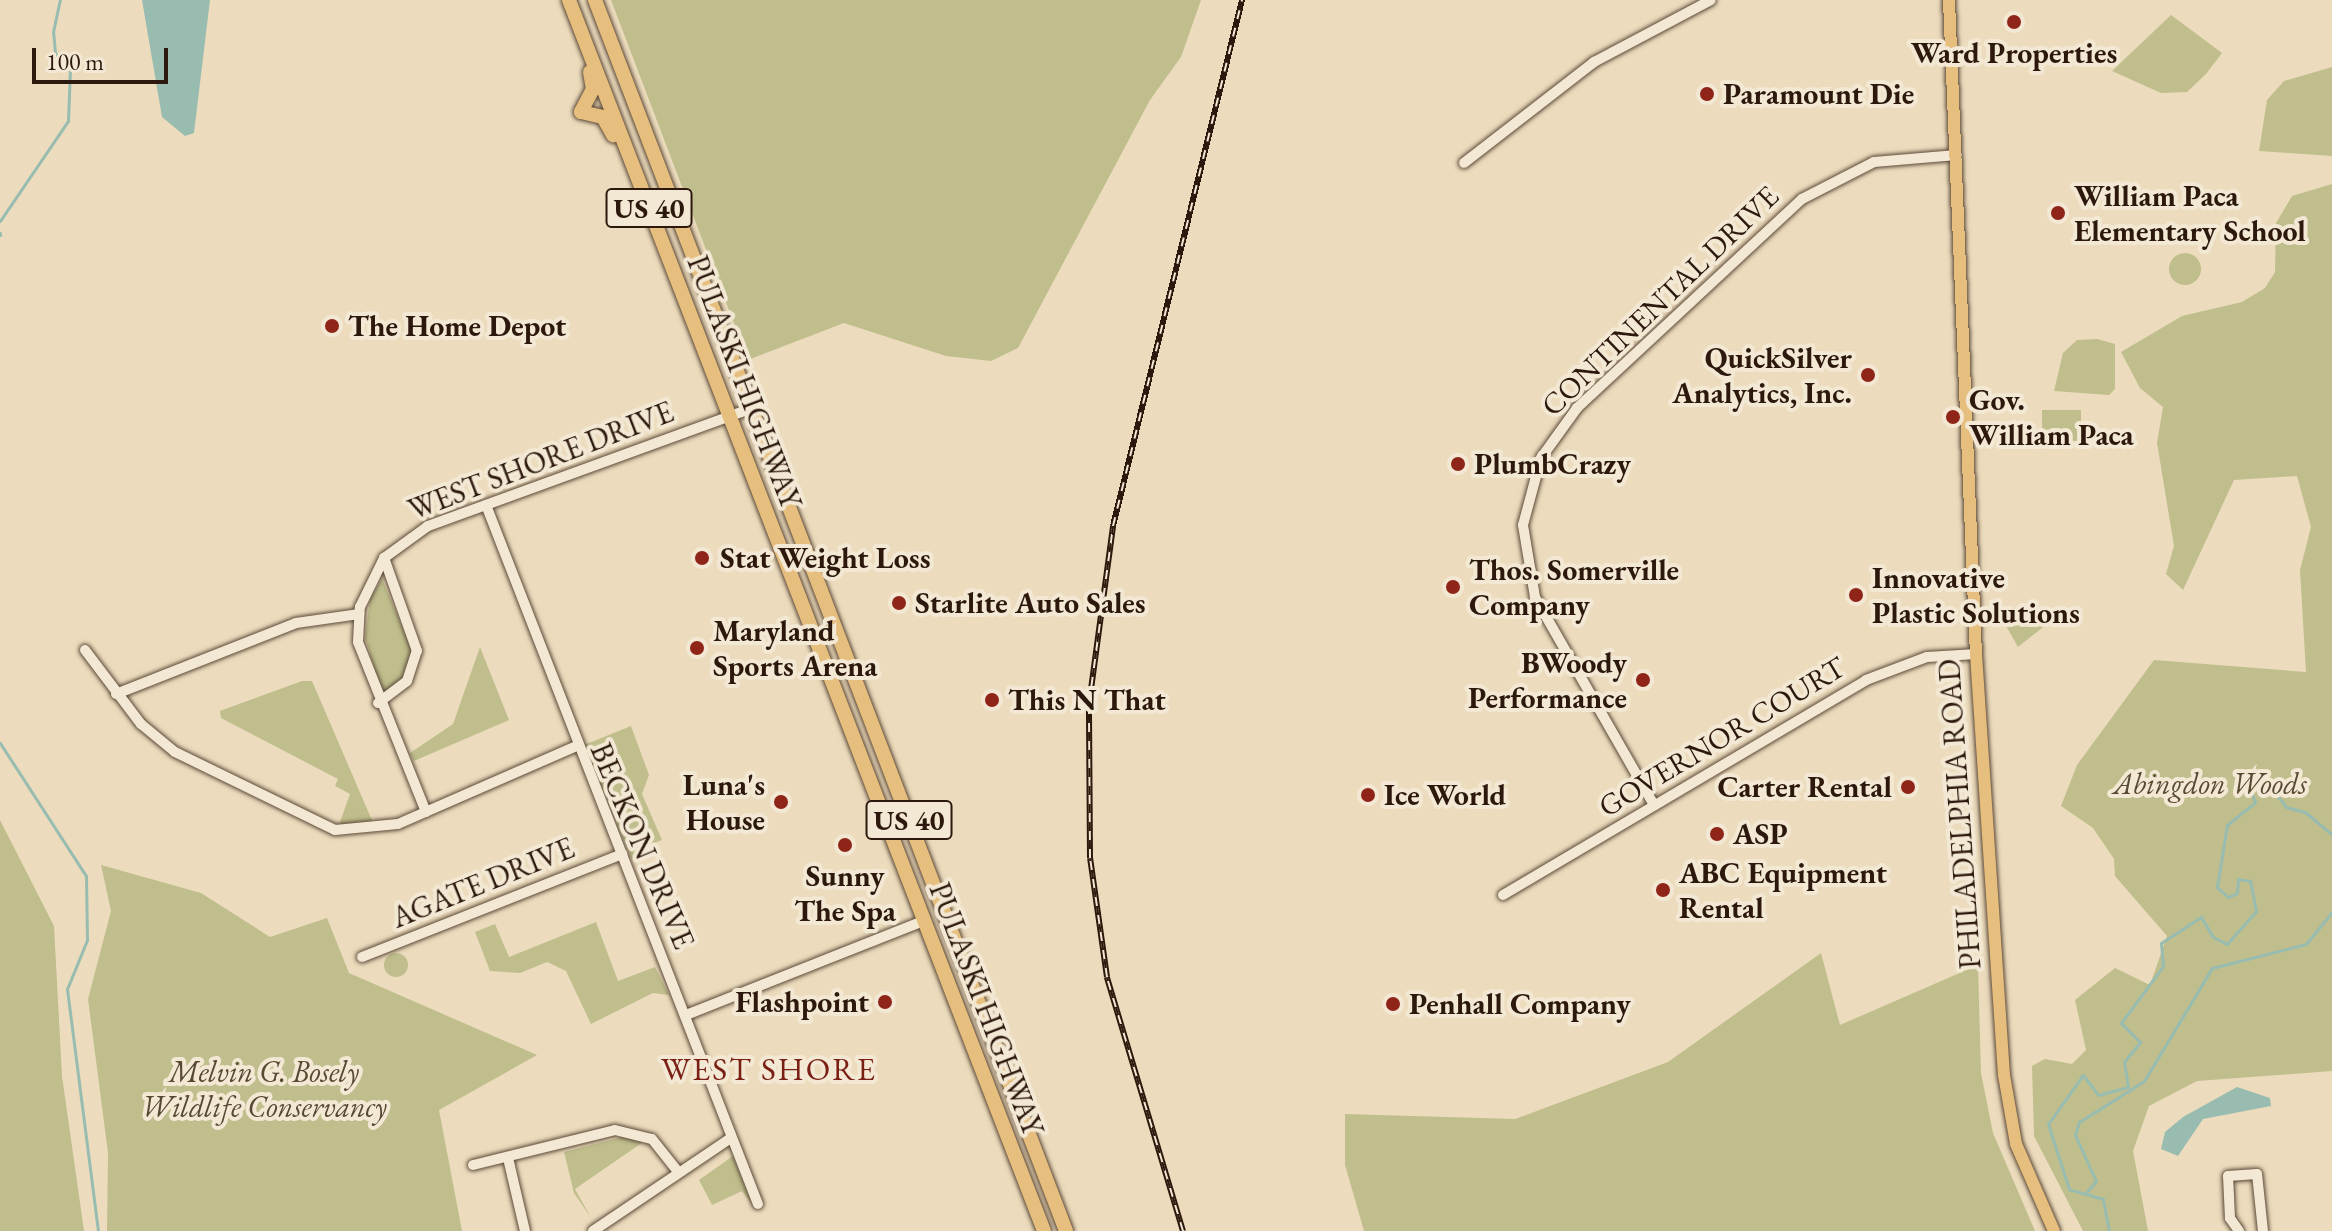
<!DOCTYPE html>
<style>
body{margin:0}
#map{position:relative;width:2332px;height:1231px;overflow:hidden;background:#ecdcbd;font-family:"EB Garamond",serif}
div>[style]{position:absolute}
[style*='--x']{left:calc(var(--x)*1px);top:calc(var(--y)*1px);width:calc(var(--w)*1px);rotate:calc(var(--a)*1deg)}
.green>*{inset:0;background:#bfbe8c;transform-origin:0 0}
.round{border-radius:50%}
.water>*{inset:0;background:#99bcb0}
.stream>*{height:3px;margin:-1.5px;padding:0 1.5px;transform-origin:1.5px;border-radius:1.5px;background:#99bcb0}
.roads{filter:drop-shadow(0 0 2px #5c4938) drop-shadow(0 0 2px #5c4938)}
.minor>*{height:10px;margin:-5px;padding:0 5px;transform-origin:5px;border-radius:5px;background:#f3e8d4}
.major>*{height:12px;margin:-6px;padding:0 6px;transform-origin:6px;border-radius:6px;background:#e6be7e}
.highway>*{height:14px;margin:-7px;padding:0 7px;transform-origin:7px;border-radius:7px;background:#e6be7e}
.rail>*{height:6px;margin-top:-3px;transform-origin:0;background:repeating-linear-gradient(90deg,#f3e8d4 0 9px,#2c180c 0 18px);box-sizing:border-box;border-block:2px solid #2c180c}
.dots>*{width:22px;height:22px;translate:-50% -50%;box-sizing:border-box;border:4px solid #f3e8d4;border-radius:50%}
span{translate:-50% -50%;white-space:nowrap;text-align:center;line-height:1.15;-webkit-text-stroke:8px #f3e8d4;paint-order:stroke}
.shield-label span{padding:2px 6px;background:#f3e8d4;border:2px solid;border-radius:6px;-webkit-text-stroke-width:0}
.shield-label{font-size:28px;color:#2c180c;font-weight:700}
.poi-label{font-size:30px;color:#2c180c;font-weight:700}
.left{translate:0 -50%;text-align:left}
.right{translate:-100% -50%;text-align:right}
.street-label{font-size:30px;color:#2c180c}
.park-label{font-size:30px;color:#584a32;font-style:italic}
.neighbourhood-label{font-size:32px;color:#7a1f14;letter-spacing:2px}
.scale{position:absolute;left:32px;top:48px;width:136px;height:36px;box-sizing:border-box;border:4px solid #2c180c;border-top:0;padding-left:10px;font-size:24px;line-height:28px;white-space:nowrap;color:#2c180c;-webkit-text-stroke:6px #f3e8d4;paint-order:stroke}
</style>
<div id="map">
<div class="green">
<i style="clip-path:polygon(611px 0,1201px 0,1181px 57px,1150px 100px,1018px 348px,991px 361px,946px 356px,844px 323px,748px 360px)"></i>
<i style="clip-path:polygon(2171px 15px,2222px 53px,2206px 74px,2187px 92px,2161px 93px,2112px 71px)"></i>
<i style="clip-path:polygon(2332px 67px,2332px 156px,2259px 151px,2267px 100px,2284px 81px)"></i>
<i style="clip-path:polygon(2332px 184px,2332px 1071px,2197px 1081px,2149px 1106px,2133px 1151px,2148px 1231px,2083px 1231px,2034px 1136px,2032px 1066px,2045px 1059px,2072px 1064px,2086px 1050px,2075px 1000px,2115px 968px,2150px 985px,2167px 936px,2115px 876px,2114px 859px,2093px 828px,2061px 806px,2077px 765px,2154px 660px,2306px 672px,2300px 570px,2311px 527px,2297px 476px,2234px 480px,2183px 590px,2166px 574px,2174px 546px,2157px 443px,2163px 407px,2140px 388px,2121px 352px,2182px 316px,2242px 302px,2265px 288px,2275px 272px,2276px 223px,2292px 196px)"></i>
<i class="round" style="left:2169px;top:253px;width:32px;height:32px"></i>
<i style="clip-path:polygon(2097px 339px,2115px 344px,2115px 389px,2109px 395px,2054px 391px,2063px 353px,2077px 340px)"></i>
<i style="left:2042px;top:410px;width:39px;height:31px"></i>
<i style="clip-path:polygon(382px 579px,413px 653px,406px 676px,389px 692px,381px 689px,365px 637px,370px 599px)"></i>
<i style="clip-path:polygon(2035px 606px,2047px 624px,2018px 647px,2005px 624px)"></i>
<i style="clip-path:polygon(480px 647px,509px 720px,414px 761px,410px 753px,453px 724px)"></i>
<i style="clip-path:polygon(302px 681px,312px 681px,374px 825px,339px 825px,350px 794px,335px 786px,338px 779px,221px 718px,220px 711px)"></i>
<i style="clip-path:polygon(631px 726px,649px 775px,642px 794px,662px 840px,636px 850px,639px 858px,632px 860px,584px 745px)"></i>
<i style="clip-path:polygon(0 820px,54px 926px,62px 1076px,84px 1231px,0 1231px)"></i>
<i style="clip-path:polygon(101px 865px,201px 893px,270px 937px,327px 918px,349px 973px,537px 1055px,439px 1110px,462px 1231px,107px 1231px,108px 1153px,88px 999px,111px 911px)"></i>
<i style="clip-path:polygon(596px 922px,618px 981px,655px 967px,669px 995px,653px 993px,591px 1024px,566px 971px,547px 962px,520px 973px,490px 971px,475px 932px,495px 924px,509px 957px)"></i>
<i style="clip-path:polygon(1821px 953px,1840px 1025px,1978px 965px,1981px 1073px,1993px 1133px,2035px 1231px,1364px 1231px,1345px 1165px,1345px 1114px,1515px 1119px,1668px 1062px)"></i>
<i class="round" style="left:384px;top:953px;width:24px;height:24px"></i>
<i style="clip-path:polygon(623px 1137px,646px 1140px,575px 1189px,591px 1218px,574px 1193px,564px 1152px)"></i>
<i style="clip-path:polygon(733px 1156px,752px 1204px,742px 1191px,712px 1205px,699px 1180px)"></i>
</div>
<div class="water">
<i style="clip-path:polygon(142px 0,210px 0,194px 133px,185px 136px,162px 117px)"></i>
<i style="clip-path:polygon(2237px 1087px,2270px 1098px,2271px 1106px,2203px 1119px,2178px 1156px,2161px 1149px,2165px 1132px,2183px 1117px)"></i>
</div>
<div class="stream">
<i style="--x:0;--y:221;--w:121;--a:-55.8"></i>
<i style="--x:68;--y:121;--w:52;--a:-87.8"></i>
<i style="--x:70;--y:69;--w:22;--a:-133"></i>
<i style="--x:55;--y:53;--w:21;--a:-95"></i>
<i style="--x:53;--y:32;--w:33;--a:-78"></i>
<i style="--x:0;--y:233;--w:2;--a:90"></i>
<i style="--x:0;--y:743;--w:158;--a:57.1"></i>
<i style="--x:86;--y:876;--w:64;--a:89.1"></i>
<i style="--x:87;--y:940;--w:53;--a:112.2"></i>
<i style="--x:67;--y:989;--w:244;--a:82.7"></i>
<i style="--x:2085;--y:1194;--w:17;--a:-50"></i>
<i style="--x:2096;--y:1181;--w:51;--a:-114.5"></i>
<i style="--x:2075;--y:1135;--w:14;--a:-73"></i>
<i style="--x:2079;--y:1122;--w:77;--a:-32.2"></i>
<i style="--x:2144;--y:1081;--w:132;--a:-59"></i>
<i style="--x:2212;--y:968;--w:97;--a:-14.3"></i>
<i style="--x:2306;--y:944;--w:41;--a:-50.9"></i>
<i style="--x:2109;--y:1231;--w:33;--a:-101"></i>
<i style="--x:2103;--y:1199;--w:35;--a:-164"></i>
<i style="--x:2069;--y:1189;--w:68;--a:-107.9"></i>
<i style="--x:2048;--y:1124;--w:60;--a:-54.5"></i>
<i style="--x:2083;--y:1075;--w:25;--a:53"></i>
<i style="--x:2098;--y:1095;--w:31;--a:-15"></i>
<i style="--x:2128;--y:1087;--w:25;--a:-99"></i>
<i style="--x:2124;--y:1062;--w:26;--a:-51"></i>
<i style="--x:2140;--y:1042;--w:27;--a:-135"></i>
<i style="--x:2121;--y:1023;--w:71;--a:-53.6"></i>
<i style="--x:2163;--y:966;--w:23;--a:-95"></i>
<i style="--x:2161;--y:943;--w:48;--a:-33"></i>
<i style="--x:2201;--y:917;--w:23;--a:59"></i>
<i style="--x:2213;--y:937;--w:16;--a:27"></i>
<i style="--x:2227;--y:944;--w:44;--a:-48.7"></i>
<i style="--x:2256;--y:911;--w:31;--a:-101"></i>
<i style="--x:2250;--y:881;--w:12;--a:-171"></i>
<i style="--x:2238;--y:879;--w:14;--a:94"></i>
<i style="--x:2237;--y:893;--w:10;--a:156"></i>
<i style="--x:2228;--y:897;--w:15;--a:-138"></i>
<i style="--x:2217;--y:887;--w:63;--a:-80.8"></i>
<i style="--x:2227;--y:825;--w:36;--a:-39"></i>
<i style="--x:2255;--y:802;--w:26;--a:-111"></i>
<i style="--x:2246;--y:778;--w:14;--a:-21"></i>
<i style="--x:2259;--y:773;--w:43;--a:51.5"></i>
<i style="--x:2286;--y:807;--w:20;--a:15"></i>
<i style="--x:2305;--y:812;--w:35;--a:40"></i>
</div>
<div class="roads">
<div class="minor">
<i style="--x:1464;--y:163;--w:165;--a:-37.8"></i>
<i style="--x:1594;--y:62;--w:132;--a:-27.9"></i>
<i style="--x:486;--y:505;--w:750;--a:68.74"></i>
<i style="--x:85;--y:650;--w:93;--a:52.9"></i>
<i style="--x:141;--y:724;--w:44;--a:39.5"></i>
<i style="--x:175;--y:752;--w:178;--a:26"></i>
<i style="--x:335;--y:830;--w:63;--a:-5.4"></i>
<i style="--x:398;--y:824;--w:192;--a:-23.6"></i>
<i style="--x:116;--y:694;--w:193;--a:-21.5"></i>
<i style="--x:296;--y:623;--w:64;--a:-8.1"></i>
<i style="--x:378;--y:703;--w:36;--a:-37"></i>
<i style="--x:407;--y:681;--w:32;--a:-72"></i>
<i style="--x:417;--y:651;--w:99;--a:-109.5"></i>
<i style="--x:1654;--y:805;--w:240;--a:-119.8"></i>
<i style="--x:1535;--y:597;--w:73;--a:-99.5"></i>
<i style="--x:1523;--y:525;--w:69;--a:-75"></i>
<i style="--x:1541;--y:458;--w:62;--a:-54.2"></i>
<i style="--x:1577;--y:408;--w:307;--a:-42.9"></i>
<i style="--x:1802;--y:199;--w:81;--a:-27.2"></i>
<i style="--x:1874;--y:162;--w:83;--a:-4.8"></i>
<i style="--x:426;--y:812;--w:183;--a:-111.8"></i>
<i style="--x:358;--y:642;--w:35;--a:-87"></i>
<i style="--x:360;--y:607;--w:55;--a:-63.9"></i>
<i style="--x:384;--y:558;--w:54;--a:-36"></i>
<i style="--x:428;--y:526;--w:346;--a:-20"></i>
<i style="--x:1503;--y:895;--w:422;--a:-30.6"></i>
<i style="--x:1866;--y:680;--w:65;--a:-20.7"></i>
<i style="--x:1927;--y:657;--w:49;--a:-3.5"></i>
<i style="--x:362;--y:957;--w:280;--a:-21.6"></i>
<i style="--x:686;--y:1015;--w:256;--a:-21.6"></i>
<i style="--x:508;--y:1158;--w:75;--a:76.9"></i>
<i style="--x:473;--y:1165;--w:146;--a:-13.8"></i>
<i style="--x:615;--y:1130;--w:38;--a:14"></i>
<i style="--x:652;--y:1139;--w:43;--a:51.5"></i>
<i style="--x:593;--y:1231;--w:166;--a:-34"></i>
<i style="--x:2239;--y:1231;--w:16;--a:-125"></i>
<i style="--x:2230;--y:1218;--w:42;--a:-92.7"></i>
<i style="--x:2228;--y:1176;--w:29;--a:-4"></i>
<i style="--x:2257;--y:1174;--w:57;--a:84"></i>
</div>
<div class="major">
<i style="--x:1949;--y:0;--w:655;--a:87.64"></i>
<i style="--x:1976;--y:654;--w:422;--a:86.2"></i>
<i style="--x:2004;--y:1075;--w:70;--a:80.1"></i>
<i style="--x:2016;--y:1144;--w:95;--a:66.4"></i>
</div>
<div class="highway">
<i style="--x:569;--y:0;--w:1319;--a:68.9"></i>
<i style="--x:595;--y:0;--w:1318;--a:69.06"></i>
<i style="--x:590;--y:72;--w:17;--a:80"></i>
<i style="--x:593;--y:89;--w:26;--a:118"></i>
<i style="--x:581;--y:112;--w:23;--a:13"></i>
<i style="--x:603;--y:117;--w:21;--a:61"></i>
</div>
</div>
<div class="rail">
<i style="--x:1183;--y:1231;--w:265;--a:-106.7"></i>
<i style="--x:1107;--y:977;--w:120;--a:-98.1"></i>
<i style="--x:1090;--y:858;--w:154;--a:-90.4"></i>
<i style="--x:1089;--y:704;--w:180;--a:-82.3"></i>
<i style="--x:1113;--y:526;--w:542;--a:-76.22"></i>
</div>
<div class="dots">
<i style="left:2014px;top:22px;background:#8f2418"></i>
<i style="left:1707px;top:94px;background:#8f2418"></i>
<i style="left:2058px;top:213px;background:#8f2418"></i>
<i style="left:332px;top:326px;background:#8f2418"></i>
<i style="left:1868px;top:375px;background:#8f2418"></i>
<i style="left:1953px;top:417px;background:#8f2418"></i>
<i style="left:1458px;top:464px;background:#8f2418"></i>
<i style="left:702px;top:558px;background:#8f2418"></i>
<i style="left:1453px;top:587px;background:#8f2418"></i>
<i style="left:1856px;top:595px;background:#8f2418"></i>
<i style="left:899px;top:603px;background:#8f2418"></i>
<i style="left:697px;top:648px;background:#8f2418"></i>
<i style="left:1643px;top:680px;background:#8f2418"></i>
<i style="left:992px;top:700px;background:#8f2418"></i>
<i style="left:1908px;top:787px;background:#8f2418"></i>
<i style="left:1368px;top:795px;background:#8f2418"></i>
<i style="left:781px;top:802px;background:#8f2418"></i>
<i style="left:1717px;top:834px;background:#8f2418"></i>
<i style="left:845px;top:845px;background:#8f2418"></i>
<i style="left:1663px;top:890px;background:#8f2418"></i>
<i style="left:885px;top:1002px;background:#8f2418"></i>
<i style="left:1393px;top:1004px;background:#8f2418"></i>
</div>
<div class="shield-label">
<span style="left:649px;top:208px">US 40</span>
<span style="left:909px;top:820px">US 40</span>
</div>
<div class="poi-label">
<span style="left:2014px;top:53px">Ward Properties</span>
<span class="left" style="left:1723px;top:94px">Paramount Die</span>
<span class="left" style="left:2074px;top:213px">William Paca<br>Elementary School</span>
<span class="left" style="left:348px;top:326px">The Home Depot</span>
<span class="right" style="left:1852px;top:375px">QuickSilver<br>Analytics, Inc.</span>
<span class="left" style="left:1969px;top:417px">Gov.<br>William Paca</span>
<span class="left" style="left:1474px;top:464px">PlumbCrazy</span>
<span class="left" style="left:720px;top:558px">Stat Weight Loss</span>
<span class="left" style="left:1469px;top:587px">Thos. Somerville<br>Company</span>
<span class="left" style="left:1872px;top:595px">Innovative<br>Plastic Solutions</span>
<span class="left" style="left:915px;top:603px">Starlite Auto Sales</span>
<span class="left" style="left:713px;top:648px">Maryland<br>Sports Arena</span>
<span class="right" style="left:1627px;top:680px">BWoody<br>Performance</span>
<span class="left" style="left:1008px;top:700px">This N That</span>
<span class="right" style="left:765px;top:802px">Luna's<br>House</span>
<span class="right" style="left:1892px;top:787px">Carter Rental</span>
<span class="left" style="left:1384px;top:795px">Ice World</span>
<span class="left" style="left:1733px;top:834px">ASP</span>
<span class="left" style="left:1679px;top:890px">ABC Equipment<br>Rental</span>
<span style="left:845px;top:893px">Sunny<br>The Spa</span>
<span class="right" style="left:869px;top:1002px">Flashpoint</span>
<span class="left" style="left:1409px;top:1004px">Penhall Company</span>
</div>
<div class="street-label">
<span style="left:1660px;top:301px;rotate:-44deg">CONTINENTAL DRIVE</span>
<span style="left:744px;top:382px;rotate:69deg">PULASKI HIGHWAY</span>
<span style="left:541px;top:461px;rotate:-21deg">WEST SHORE DRIVE</span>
<span style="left:1722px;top:737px;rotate:-31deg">GOVERNOR COURT</span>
<span style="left:1960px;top:814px;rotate:-94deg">PHILADELPHIA ROAD</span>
<span style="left:642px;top:846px;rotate:67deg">BECKON DRIVE</span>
<span style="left:483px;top:883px;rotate:-22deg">AGATE DRIVE</span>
<span style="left:986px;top:1009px;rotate:69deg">PULASKI HIGHWAY</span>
</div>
<div class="park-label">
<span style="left:2210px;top:784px">Abingdon Woods</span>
<span style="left:264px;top:1089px">Melvin G. Bosely<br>Wildlife Conservancy</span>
</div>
<div class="neighbourhood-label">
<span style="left:769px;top:1069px">WEST SHORE</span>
</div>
<div class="scale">100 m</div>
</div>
